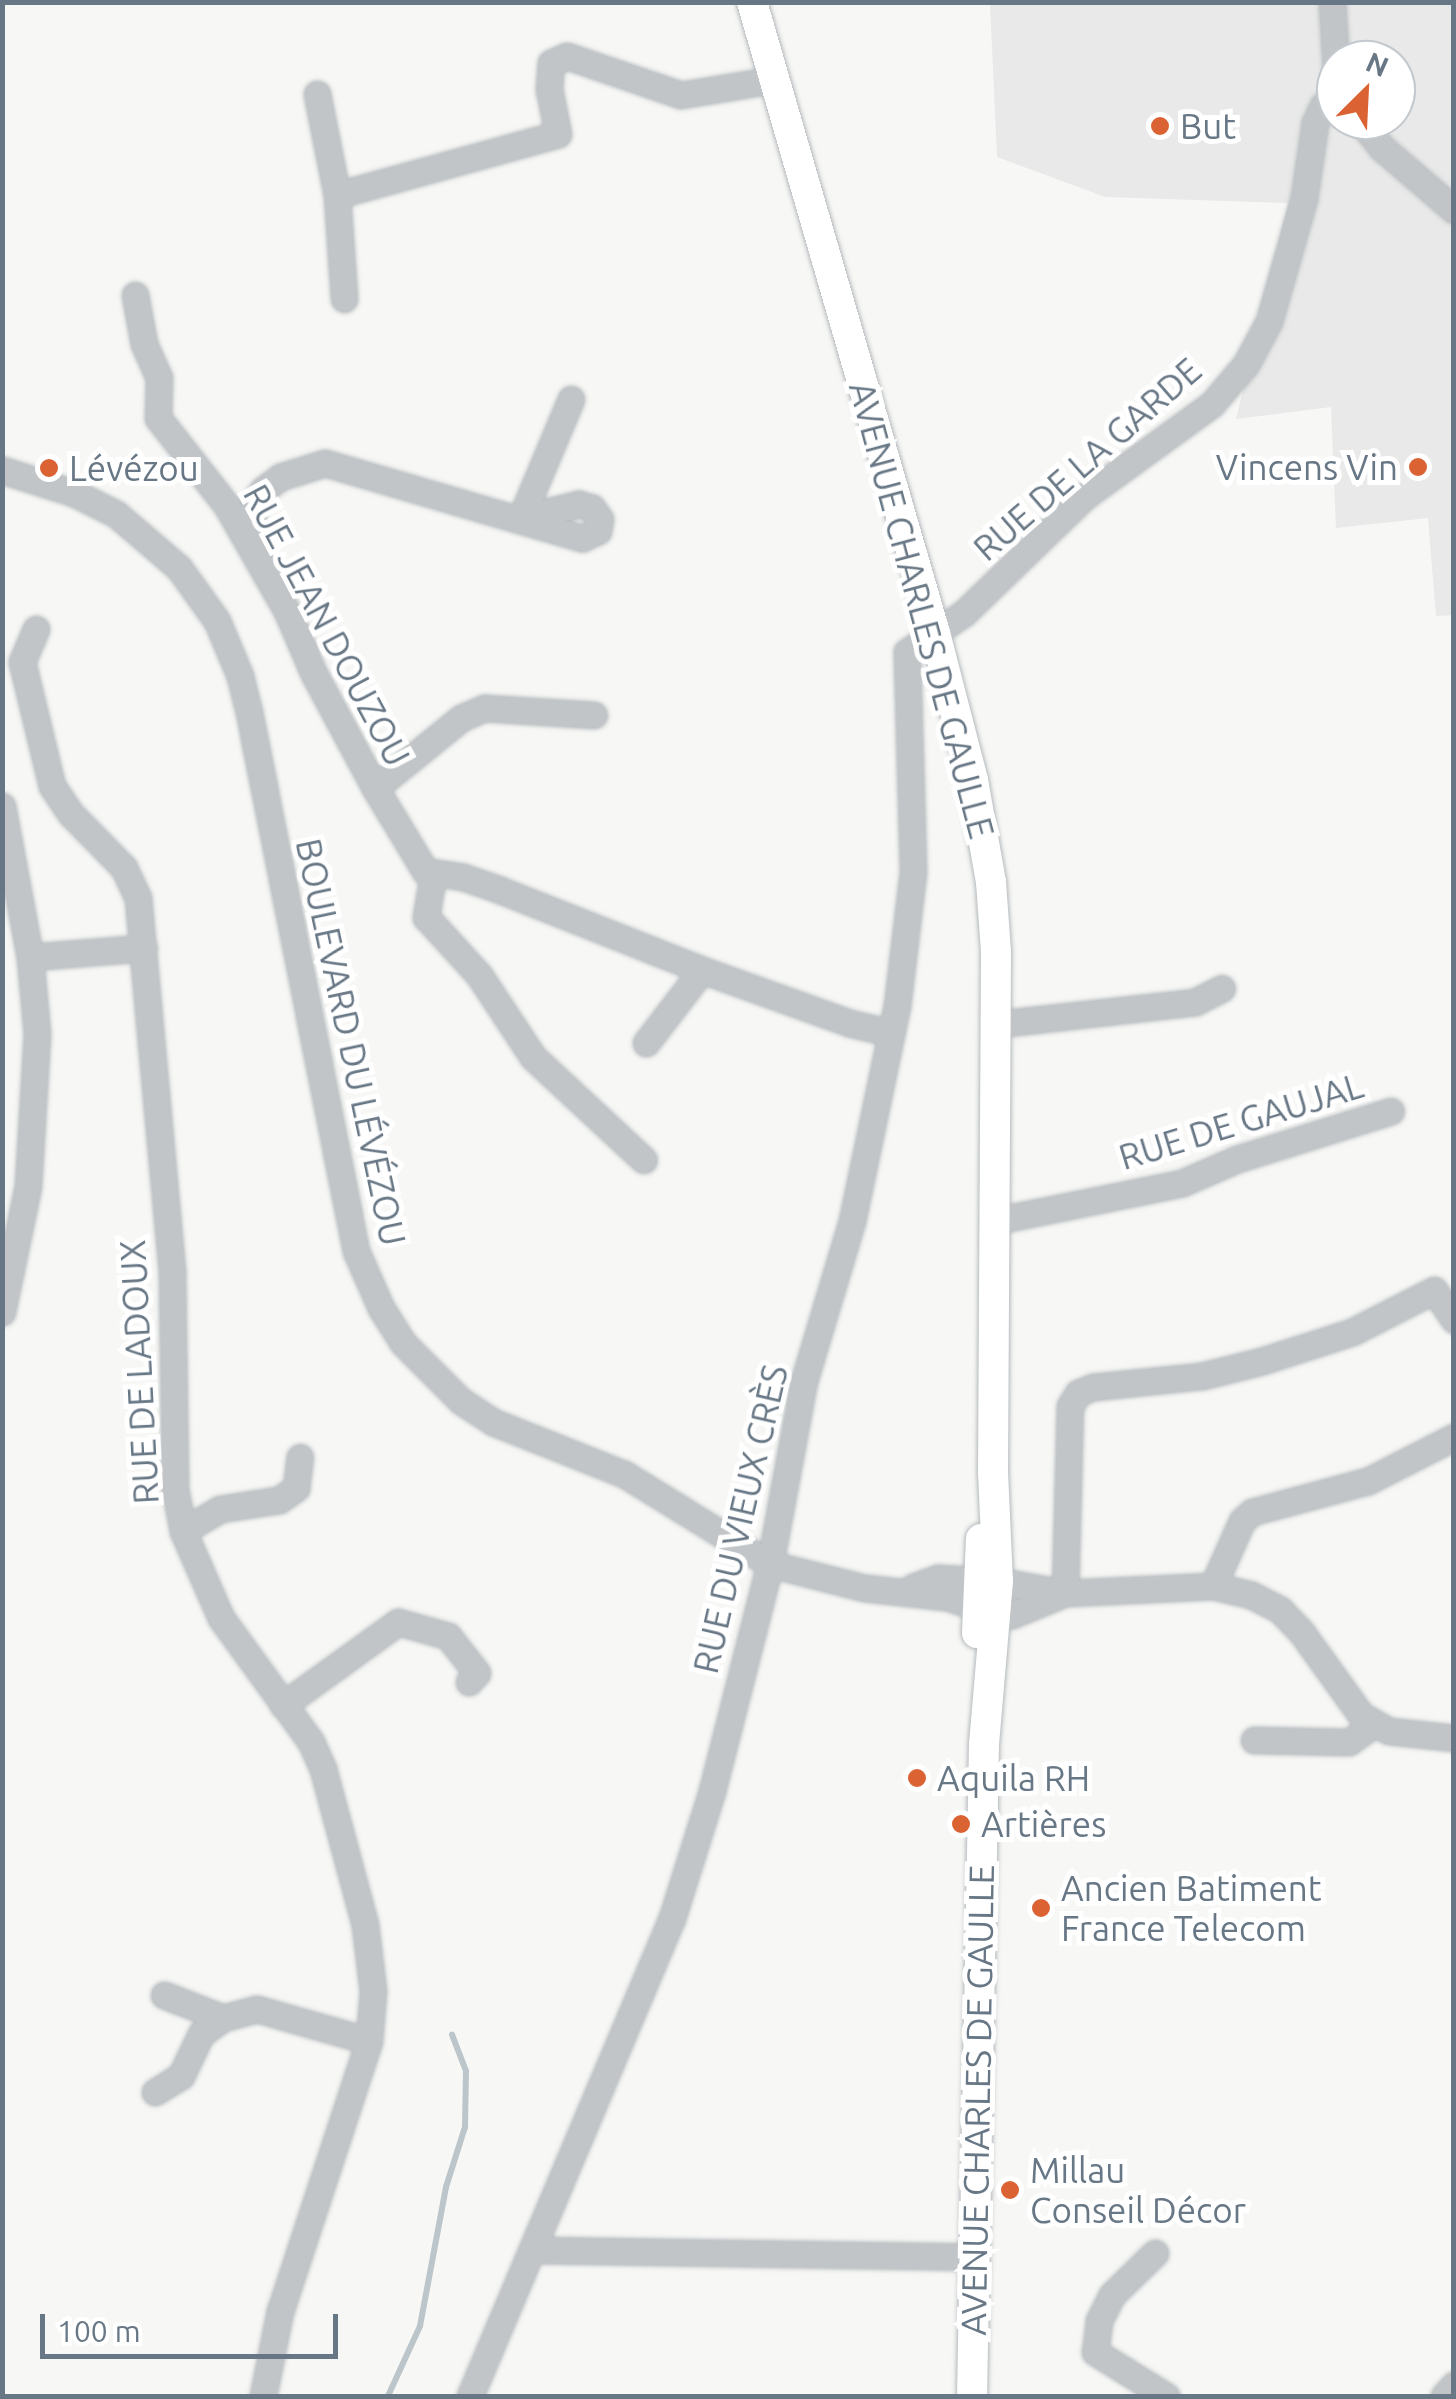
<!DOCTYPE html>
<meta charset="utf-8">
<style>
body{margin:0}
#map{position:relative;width:1456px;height:2399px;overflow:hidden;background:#f7f8f5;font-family:Ubuntu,sans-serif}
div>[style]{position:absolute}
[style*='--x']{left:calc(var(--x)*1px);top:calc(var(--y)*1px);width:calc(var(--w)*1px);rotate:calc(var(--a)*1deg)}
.built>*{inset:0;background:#e8e9e8}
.stream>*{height:6px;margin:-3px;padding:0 3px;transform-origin:3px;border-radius:3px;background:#bbc5ca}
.roads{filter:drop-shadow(0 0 2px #b6babe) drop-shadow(0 0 2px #b6babe)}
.minor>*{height:25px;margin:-12.5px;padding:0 12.5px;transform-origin:12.5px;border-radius:12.5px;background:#c1c5c8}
.major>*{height:30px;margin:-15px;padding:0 15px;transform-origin:15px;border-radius:15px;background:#fff}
.dots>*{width:28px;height:28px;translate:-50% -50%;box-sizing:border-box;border:5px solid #fff;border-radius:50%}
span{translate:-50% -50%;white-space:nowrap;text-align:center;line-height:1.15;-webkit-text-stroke:10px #fff;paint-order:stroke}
.poi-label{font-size:35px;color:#687785}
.left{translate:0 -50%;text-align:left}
.right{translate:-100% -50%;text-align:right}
.street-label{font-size:35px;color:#687785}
.frame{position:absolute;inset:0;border:5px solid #687785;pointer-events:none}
.north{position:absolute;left:1316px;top:40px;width:100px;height:100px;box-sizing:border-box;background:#fff;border:2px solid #c3c9ce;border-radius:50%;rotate:24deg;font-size:28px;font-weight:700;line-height:40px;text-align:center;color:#687785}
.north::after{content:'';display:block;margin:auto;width:35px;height:45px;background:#db6232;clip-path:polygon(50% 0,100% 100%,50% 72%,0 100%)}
.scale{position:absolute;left:40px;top:2314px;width:298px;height:45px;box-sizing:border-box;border:5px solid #687785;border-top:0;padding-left:12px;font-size:30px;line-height:35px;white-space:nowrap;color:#687785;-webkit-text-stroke:8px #fff;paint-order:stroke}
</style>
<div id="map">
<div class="built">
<i style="clip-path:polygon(evenodd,990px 3px,1453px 3px,1453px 615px,1436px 616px,1428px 518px,1336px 528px,1331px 407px,1236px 419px,1288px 203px,1105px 197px,997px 157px,990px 3px,1336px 60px,1396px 60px,1396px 120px,1336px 120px,1336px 60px)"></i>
</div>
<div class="stream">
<i style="--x:388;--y:2396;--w:77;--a:-65.4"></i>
<i style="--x:420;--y:2326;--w:141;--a:-79.4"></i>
<i style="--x:446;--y:2187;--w:63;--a:-72.4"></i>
<i style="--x:465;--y:2127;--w:56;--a:-89"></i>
<i style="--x:466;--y:2071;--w:39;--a:-111"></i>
</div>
<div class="roads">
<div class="minor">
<i style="--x:1332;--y:2;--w:68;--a:86.6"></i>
<i style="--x:317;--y:94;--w:103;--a:78.8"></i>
<i style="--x:337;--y:195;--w:229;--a:-15.4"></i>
<i style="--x:558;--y:134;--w:46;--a:-101.3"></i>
<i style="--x:549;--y:89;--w:26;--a:-86"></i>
<i style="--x:551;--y:63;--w:17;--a:-24"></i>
<i style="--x:567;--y:56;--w:120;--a:18.9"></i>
<i style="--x:681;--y:95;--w:93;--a:-9.3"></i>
<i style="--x:1360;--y:120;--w:36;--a:52"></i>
<i style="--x:1382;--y:148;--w:95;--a:40.7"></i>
<i style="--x:337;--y:195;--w:104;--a:86.1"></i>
<i style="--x:135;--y:295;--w:50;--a:79.6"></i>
<i style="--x:144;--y:344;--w:37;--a:66"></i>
<i style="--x:159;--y:378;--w:40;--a:91.4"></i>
<i style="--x:158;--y:418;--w:112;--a:51.9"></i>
<i style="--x:227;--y:506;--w:121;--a:60.3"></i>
<i style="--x:287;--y:611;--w:66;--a:66.9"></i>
<i style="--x:313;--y:672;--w:132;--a:61.9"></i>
<i style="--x:375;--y:788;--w:97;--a:58.9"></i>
<i style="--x:425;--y:871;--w:38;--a:9"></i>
<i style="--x:463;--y:877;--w:39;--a:19"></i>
<i style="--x:500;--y:890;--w:217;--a:21.6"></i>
<i style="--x:702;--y:970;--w:156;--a:19.8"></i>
<i style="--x:849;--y:1023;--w:43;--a:13.4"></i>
<i style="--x:2;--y:470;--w:76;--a:17.7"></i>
<i style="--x:74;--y:493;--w:47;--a:26.6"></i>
<i style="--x:116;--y:514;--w:83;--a:40.6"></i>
<i style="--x:179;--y:568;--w:65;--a:54.4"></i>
<i style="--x:217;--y:621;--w:60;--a:67.3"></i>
<i style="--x:240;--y:676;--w:37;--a:76"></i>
<i style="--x:249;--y:712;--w:550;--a:78.77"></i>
<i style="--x:356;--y:1251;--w:62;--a:66.3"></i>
<i style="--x:381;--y:1308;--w:41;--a:57.8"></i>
<i style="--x:403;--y:1343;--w:82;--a:45"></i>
<i style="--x:461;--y:1401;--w:38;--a:33"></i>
<i style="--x:493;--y:1422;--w:141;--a:21.7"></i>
<i style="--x:624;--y:1474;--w:172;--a:31.7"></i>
<i style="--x:770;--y:1564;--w:98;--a:14.2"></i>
<i style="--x:865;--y:1588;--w:82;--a:6.3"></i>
<i style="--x:947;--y:1597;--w:50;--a:18.8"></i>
<i style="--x:521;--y:518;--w:129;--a:-67.2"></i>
<i style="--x:262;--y:546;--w:27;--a:-112"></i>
<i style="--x:252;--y:521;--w:19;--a:-84"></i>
<i style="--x:254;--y:502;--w:15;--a:-53"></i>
<i style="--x:263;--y:490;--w:21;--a:-37"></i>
<i style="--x:280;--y:477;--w:47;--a:-17.3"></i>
<i style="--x:325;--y:463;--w:268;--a:16.3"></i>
<i style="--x:582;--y:538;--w:17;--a:-24"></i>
<i style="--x:598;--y:531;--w:12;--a:-81"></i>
<i style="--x:600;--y:519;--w:14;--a:-126"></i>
<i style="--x:592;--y:508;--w:14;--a:-163"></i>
<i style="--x:579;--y:504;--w:60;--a:166.4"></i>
<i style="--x:36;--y:629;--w:36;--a:113"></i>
<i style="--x:22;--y:662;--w:128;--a:76.4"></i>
<i style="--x:52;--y:786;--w:34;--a:56"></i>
<i style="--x:71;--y:814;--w:76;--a:45.5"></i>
<i style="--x:124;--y:868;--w:33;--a:65"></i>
<i style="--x:138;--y:898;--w:376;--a:84.8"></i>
<i style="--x:172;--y:1272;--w:217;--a:89.2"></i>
<i style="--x:175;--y:1489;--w:43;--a:79.2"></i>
<i style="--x:183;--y:1531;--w:95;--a:66.4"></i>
<i style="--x:221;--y:1618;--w:153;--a:54"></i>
<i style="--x:311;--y:1742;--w:30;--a:66"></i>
<i style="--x:323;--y:1769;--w:162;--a:74.9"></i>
<i style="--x:365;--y:1925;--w:66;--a:83.1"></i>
<i style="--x:373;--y:1991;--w:50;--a:94.6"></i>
<i style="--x:369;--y:2041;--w:284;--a:108.2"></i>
<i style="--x:280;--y:2311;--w:87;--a:101.3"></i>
<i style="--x:375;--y:788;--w:111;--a:-39.1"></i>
<i style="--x:461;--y:718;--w:26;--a:-23"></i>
<i style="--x:485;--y:708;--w:109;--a:3.7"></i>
<i style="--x:2;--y:806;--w:154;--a:79.5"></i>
<i style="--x:30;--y:957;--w:77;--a:84.8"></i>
<i style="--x:37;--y:1034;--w:152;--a:93.4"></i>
<i style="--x:28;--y:1186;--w:129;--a:101.7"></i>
<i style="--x:433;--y:875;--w:43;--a:99.5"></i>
<i style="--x:426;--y:917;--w:79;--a:47.6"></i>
<i style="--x:479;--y:975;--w:98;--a:56.6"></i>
<i style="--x:533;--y:1057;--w:151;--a:42.9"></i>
<i style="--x:30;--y:957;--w:114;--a:-4.5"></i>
<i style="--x:997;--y:1024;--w:199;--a:-6.3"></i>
<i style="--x:1195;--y:1002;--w:30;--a:-27"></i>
<i style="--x:646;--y:1043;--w:92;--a:-52.5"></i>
<i style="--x:994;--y:1221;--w:192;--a:-11.4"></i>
<i style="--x:1182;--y:1183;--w:60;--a:-23.6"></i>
<i style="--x:1237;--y:1159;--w:161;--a:-17.3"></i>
<i style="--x:183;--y:1531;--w:43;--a:-30.7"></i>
<i style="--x:220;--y:1509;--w:60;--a:-8.7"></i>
<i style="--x:279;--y:1500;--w:21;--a:-35"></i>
<i style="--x:296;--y:1488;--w:31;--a:-83"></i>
<i style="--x:1213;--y:1586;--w:71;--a:-66"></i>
<i style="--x:1242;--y:1521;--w:13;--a:-42"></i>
<i style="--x:1252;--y:1512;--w:120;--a:-15"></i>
<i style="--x:1368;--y:1481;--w:97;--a:-27.1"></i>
<i style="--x:913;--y:1587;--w:27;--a:-20"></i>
<i style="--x:938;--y:1578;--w:60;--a:2.9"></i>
<i style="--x:998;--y:1581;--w:68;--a:10.2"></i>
<i style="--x:1065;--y:1593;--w:148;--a:-2.7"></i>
<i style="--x:1213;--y:1586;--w:39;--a:13"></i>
<i style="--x:1251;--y:1595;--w:33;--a:27"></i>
<i style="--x:1280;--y:1610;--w:32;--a:46"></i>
<i style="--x:1302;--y:1633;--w:101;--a:54.3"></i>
<i style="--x:1361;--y:1715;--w:32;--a:30"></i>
<i style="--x:1389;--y:1731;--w:65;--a:6.1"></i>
<i style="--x:1065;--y:1593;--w:187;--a:-88.5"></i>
<i style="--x:1070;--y:1406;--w:15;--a:-58"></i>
<i style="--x:1078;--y:1393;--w:16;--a:-22"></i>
<i style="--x:1093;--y:1387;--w:110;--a:-5.8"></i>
<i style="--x:1202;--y:1376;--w:62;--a:-14"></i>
<i style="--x:1262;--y:1361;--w:95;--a:-17.9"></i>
<i style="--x:1352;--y:1332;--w:92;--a:-27.1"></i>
<i style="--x:1434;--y:1290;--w:36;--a:56"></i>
<i style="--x:993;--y:1596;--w:19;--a:74"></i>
<i style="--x:998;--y:1614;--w:14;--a:4"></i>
<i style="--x:1012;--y:1615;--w:57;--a:-22.5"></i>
<i style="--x:283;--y:1705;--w:142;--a:-35.8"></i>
<i style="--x:398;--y:1622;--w:52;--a:15.6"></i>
<i style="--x:448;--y:1636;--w:47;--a:51.9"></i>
<i style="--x:477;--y:1673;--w:12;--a:132"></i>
<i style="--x:1254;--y:1740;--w:95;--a:1.2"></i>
<i style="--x:1349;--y:1742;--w:31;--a:-36"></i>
<i style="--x:164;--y:1995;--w:63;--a:21.3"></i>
<i style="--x:223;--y:2018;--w:35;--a:-15"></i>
<i style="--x:257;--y:2009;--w:116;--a:15.9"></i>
<i style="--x:155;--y:2092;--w:31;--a:-32"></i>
<i style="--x:181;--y:2076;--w:47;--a:-64.5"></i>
<i style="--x:201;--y:2034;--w:27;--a:-36"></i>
<i style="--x:533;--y:2250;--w:441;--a:0.9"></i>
<i style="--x:1155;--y:2253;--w:60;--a:135.7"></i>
<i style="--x:1112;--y:2295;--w:29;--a:117"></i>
<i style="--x:1099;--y:2321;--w:31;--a:97"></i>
<i style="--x:1095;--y:2352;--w:84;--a:31.8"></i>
<i style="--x:470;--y:2396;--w:519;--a:-67.09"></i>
<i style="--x:672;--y:1918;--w:133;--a:-72.5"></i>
<i style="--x:712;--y:1791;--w:234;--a:-75.7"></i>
<i style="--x:770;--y:1564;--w:186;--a:-79.5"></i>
<i style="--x:804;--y:1381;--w:167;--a:-73.3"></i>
<i style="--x:852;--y:1221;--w:220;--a:-78.2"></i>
<i style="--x:897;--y:1006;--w:136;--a:-83.2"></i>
<i style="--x:913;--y:871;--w:219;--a:-91.6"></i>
<i style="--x:907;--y:652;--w:69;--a:-34.4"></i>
<i style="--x:964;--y:613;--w:167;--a:-44"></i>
<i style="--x:1084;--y:497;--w:158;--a:-36"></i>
<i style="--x:1212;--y:404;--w:52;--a:-49.6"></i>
<i style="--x:1246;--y:364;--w:49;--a:-61.9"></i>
<i style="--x:1269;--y:321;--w:128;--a:-74.1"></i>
<i style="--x:1304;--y:198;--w:76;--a:-81.7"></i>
<i style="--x:1315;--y:123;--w:19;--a:-65"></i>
<i style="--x:1323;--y:106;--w:15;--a:-28"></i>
<i style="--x:1444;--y:2396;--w:15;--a:-48"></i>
</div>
<div class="major">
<i style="--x:752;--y:2;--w:657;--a:73.83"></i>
<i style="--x:935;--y:633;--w:152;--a:75.5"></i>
<i style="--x:973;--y:780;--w:104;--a:80"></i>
<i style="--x:991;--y:882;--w:70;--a:85.9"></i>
<i style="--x:996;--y:952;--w:520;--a:90.33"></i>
<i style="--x:993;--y:1472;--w:109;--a:87.4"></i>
<i style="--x:998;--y:1581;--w:164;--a:94.9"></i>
<i style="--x:984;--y:1744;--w:652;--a:91.05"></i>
<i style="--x:977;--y:1633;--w:94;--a:-87.6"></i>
</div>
</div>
<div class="dots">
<i style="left:1160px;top:126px;background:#db6232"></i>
<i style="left:1418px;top:467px;background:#db6232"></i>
<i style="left:49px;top:468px;background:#db6232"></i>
<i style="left:917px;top:1778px;background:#db6232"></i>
<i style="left:961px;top:1824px;background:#db6232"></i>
<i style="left:1041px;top:1908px;background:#db6232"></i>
<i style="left:1010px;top:2190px;background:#db6232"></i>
</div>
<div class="poi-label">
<span class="left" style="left:1180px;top:126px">But</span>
<span class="right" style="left:1398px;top:467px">Vincens Vin</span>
<span class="left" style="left:69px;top:468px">Lévézou</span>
<span class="left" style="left:937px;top:1778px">Aquila RH</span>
<span class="left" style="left:981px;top:1824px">Artières</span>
<span class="left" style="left:1061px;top:1908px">Ancien Batiment<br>France Telecom</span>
<span class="left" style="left:1030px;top:2190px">Millau<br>Conseil Décor</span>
</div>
<div class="street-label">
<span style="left:1087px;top:459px;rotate:-41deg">RUE DE LA GARDE</span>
<span style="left:922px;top:610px;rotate:75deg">AVENUE CHARLES DE GAULLE</span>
<span style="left:327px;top:625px;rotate:62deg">RUE JEAN DOUZOU</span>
<span style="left:351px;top:1042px;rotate:78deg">BOULEVARD DU LÉVÉZOU</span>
<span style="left:1241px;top:1121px;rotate:-17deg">RUE DE GAUJAL</span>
<span style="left:139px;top:1372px;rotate:-93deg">RUE DE LADOUX</span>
<span style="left:740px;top:1519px;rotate:-77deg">RUE DU VIEUX CRÈS</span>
<span style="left:977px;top:2100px;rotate:-89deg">AVENUE CHARLES DE GAULLE</span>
</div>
<div class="frame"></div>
<div class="north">N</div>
<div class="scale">100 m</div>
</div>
